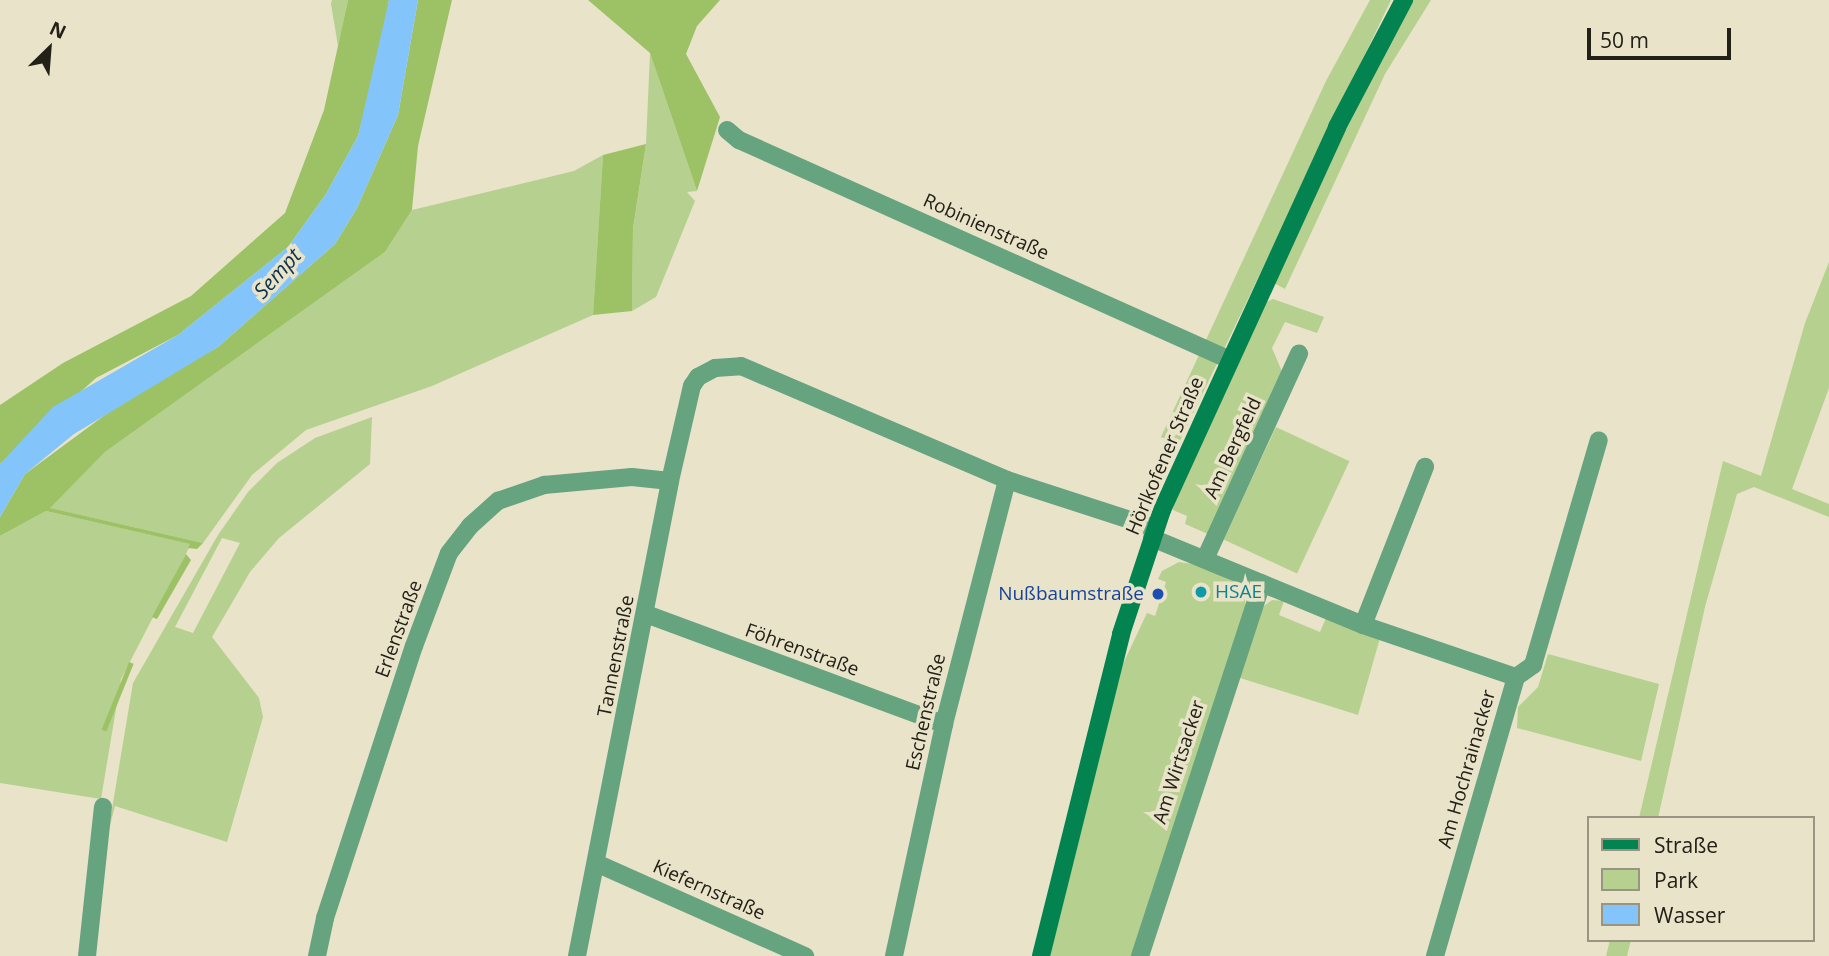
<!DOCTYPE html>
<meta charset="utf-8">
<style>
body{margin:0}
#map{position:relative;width:1829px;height:956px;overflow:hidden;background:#e9e3ca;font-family:"Open Sans",sans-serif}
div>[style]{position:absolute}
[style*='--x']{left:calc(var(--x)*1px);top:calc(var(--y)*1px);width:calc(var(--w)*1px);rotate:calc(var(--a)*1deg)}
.green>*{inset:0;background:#b5d08f;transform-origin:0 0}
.forest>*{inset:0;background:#9dc265;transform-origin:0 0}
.water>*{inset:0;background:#83c5fa}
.street>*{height:18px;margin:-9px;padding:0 9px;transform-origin:9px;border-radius:9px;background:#66a37f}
.secondary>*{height:18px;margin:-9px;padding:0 9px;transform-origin:9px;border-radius:9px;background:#03834f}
.dots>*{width:19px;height:19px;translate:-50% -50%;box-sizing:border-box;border:4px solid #e9e3ca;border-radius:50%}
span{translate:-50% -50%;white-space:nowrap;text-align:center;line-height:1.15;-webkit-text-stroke:7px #e9e3ca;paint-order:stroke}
.street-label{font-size:19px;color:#222017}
.culture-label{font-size:19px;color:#0d838f}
.left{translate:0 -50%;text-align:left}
.transit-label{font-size:19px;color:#164399}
.right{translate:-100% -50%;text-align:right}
.water-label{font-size:21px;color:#0c324c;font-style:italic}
.legend{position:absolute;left:1587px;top:816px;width:228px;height:126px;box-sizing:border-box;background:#e9e3ca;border:2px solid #999582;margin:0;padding:9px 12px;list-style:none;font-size:21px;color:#222017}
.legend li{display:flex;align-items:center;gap:14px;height:35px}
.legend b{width:35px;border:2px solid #999582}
.north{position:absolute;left:14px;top:14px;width:70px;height:70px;-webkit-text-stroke:5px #e9e3ca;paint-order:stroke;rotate:25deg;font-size:19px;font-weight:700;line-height:28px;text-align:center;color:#222017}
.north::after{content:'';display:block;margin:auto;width:24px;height:32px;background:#222017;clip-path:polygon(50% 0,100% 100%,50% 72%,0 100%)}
.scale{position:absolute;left:1587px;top:28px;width:144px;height:32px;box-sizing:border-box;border:4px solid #222017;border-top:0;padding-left:9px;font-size:21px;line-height:24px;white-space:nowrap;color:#222017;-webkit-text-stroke:5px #e9e3ca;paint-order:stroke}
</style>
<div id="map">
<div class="green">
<i style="clip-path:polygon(332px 0,348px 0,338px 46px,331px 4px)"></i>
<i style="clip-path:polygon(1370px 0,1391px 0,1178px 445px,1161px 437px,1326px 81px)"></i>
<i style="clip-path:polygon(1412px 0,1431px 0,1385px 74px,1285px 289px,1274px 283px,1348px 123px)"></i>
<i style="clip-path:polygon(650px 53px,697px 191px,687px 192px,695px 201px,656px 297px,632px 311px,633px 230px,646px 144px)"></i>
<i style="clip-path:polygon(603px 155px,593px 315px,432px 386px,306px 430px,252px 475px,203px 543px,49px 508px,105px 452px,385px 252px,412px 210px,574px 171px)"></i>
<i style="clip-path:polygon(1829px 262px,1829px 388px,1792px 489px,1829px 504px,1829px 517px,1754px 487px,1737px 494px,1705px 607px,1658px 818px,1639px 818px,1723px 461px,1761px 476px,1805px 323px)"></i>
<i style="clip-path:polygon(1273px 299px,1324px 317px,1317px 333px,1285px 322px,1272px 348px,1283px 374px,1208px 534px,1185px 524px,1187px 516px,1173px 510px,1174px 502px,1264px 303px)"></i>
<i style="clip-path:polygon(evenodd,372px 417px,370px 464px,279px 538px,250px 572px,212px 637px,259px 698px,263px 717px,227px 842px,115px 806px,108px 833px,133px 683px,218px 535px,248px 492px,277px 463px,315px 438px,372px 417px,222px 538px,240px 543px,193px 633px,175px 627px,222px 538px)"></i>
<i style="left:1276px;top:427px;width:81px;height:124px;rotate:25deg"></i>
<i style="clip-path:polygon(46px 511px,191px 544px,121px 679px,101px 799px,0 783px,0 536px)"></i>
<i style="clip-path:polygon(1179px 562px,1198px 565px,1241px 585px,1246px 605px,1133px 956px,1050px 956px,1122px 666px,1147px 613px,1155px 616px,1166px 582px,1158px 579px,1162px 571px)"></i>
<i style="clip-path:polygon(1272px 600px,1284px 601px,1279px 615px,1320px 632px,1326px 618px,1380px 638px,1358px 715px,1237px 677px,1260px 609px)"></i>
<i style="clip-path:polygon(1548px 654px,1659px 684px,1641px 761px,1517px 728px,1518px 707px,1538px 687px)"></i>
<i style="clip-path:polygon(1610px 940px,1631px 940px,1627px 956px,1606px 956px)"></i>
</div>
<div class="forest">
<i style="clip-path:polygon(348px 0,389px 0,381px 47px,358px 136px,326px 194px,288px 247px,178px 335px,96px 378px,0 464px,0 405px,63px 363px,191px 296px,285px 213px,324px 110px)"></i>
<i style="clip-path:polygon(418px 0,452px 0,418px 146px,412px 210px,385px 252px,105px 452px,50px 508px,203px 543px,197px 549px,188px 548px,190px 544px,46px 511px,0 536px,0 517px,25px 474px,128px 398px,218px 347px,335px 244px,357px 208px,398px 115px)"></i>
<i style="clip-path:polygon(588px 0,720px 0,697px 26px,686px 54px,720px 117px,697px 191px,650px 53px)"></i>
<i style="clip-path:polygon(646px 144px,633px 229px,632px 311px,593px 315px,603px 155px)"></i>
<i style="clip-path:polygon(186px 554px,191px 560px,157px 619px,152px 617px)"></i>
<i style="left:129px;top:662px;width:5px;height:73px;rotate:22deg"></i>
</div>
<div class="water">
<i style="clip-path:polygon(389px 0,418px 0,398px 115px,357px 208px,335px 244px,218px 347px,74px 434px,25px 474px,0 517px,0 464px,53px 407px,178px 335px,288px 247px,326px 194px,358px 136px)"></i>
</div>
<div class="street">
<i style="--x:727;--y:130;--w:16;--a:40"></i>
<i style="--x:739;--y:140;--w:538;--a:24.14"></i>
<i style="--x:1152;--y:538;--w:228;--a:22.4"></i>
<i style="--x:1363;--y:625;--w:162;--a:18.8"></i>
<i style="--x:1205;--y:559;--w:226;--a:-65.4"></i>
<i style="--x:646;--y:614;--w:318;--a:20.3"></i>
<i style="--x:1363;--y:625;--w:170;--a:-68.6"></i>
<i style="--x:596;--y:863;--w:229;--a:24"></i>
<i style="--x:87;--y:956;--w:150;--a:-83.9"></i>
<i style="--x:317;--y:956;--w:39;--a:-78"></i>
<i style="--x:325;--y:918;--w:286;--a:-71.9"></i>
<i style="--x:414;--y:646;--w:99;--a:-69.4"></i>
<i style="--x:449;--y:553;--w:34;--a:-52"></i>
<i style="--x:470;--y:526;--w:38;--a:-42"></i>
<i style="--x:498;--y:501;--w:49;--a:-19.2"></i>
<i style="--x:544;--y:485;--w:88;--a:-5.2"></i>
<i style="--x:632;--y:477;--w:38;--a:6"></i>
<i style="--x:577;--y:956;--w:484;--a:-78.9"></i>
<i style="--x:670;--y:481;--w:98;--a:-77"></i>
<i style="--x:692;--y:386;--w:11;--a:-56"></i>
<i style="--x:698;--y:377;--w:19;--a:-28"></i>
<i style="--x:715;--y:368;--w:26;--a:-4"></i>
<i style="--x:741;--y:366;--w:289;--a:23.2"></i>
<i style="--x:1007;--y:480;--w:156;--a:18"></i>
<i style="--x:894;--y:956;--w:237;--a:-77.8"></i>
<i style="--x:944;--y:724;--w:252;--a:-75.5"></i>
<i style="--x:1140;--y:956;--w:392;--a:-71.9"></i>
<i style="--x:1435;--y:956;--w:291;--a:-73.8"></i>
<i style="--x:1516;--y:677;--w:21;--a:-35"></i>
<i style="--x:1533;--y:665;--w:234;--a:-73.7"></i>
</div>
<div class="secondary">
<i style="--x:1041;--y:956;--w:332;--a:-76"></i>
<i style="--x:1121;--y:634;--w:131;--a:-71.7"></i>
<i style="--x:1162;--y:510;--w:421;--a:-65.4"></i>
<i style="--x:1337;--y:127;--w:144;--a:-62.2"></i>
</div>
<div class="dots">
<i style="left:1201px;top:592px;background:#0f9aa8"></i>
<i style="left:1158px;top:594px;background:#1a4fb4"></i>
</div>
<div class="street-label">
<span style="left:986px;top:227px;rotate:24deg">Robinienstraße</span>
<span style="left:1233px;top:448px;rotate:-65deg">Am Bergfeld</span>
<span style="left:1165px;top:456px;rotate:-67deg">Hörlkofener Straße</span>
<span style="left:399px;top:629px;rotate:-70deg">Erlenstraße</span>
<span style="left:802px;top:650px;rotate:20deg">Föhrenstraße</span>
<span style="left:616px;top:656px;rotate:-79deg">Tannenstraße</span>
<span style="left:926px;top:712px;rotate:-77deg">Eschenstraße</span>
<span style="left:1179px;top:762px;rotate:-72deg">Am Wirtsacker</span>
<span style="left:1467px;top:769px;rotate:-74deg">Am Hochrainacker</span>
<span style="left:709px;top:890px;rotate:24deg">Kiefernstraße</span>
</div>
<div class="culture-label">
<span class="left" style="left:1215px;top:592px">HSAE</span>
</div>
<div class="transit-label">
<span class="right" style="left:1144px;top:594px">Nußbaumstraße</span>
</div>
<div class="water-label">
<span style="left:277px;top:273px;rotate:-48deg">Sempt</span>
</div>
<ul class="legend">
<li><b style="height:9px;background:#03834f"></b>Straße</li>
<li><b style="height:19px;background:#b5d08f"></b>Park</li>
<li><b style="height:19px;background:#83c5fa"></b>Wasser</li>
</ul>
<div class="north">N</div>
<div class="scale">50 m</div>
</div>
